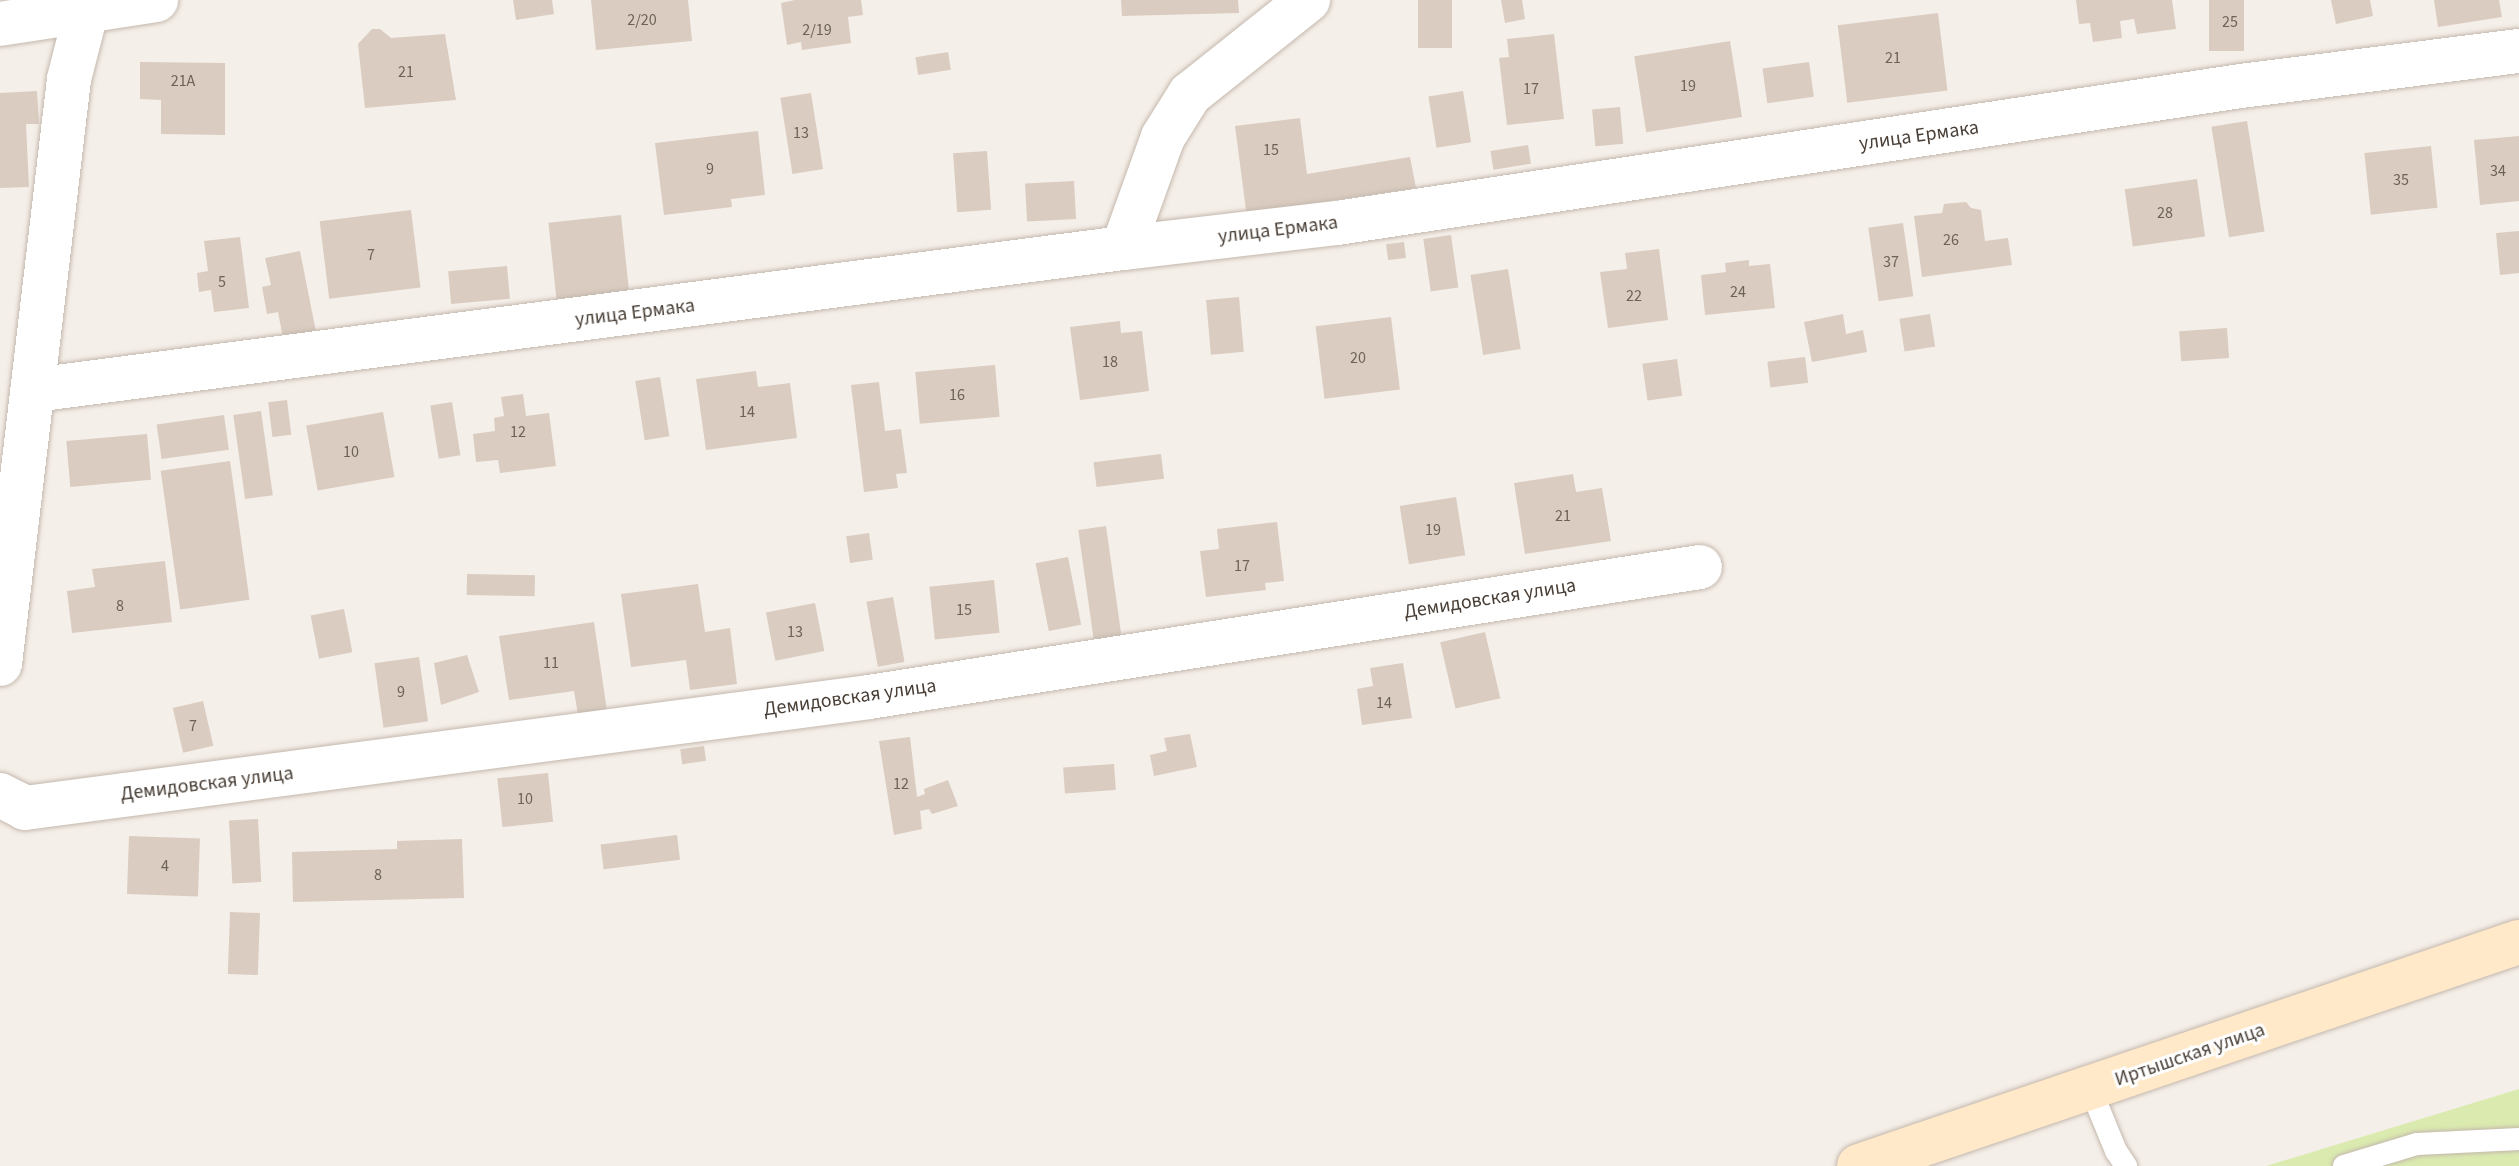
<!DOCTYPE html>
<meta charset="utf-8">
<style>
body{margin:0}
#map{position:relative;width:2519px;height:1166px;overflow:hidden;background:#f5efe9;font-family:"Source Sans 3",sans-serif}
div>[style]{position:absolute}
[style*='--x']{left:calc(var(--x)*1px);top:calc(var(--y)*1px);width:calc(var(--w)*1px);rotate:calc(var(--a)*1deg)}
.green>*{inset:0;background:#dbebaf}
.building>*{inset:0;background:#daccc0;transform-origin:0 0}
.roads{filter:drop-shadow(0 0 2px #c4b8ad) drop-shadow(0 0 2px #c4b8ad)}
.lane>*{height:22px;margin:-11px;padding:0 11px;transform-origin:11px;border-radius:11px;background:#fff}
.street>*{height:44px;margin:-22px;padding:0 22px;transform-origin:22px;border-radius:22px;background:#fff}
.secondary>*{height:44px;margin:-22px;padding:0 22px;transform-origin:22px;border-radius:22px;background:#ffe9c9}
span{translate:-50% -50%;white-space:nowrap;text-align:center;line-height:1.15;-webkit-text-stroke:6px #fff;paint-order:stroke}
.number-label{font-size:16px;color:#6d6258}
.number-label span{-webkit-text-stroke-width:0}
.street-label{font-size:20px;color:#493f36}
</style>
<div id="map">
<div class="green">
<i style="clip-path:polygon(2519px 1089px,2519px 1166px,2266px 1166px)"></i>
</div>
<div class="building">
<i style="clip-path:polygon(513px 0,552px 0,554px 14px,516px 20px)"></i>
<i style="clip-path:polygon(591px 0,688px 0,692px 41px,596px 50px)"></i>
<i style="clip-path:polygon(795px 0,861px 0,863px 15px,848px 17px,851px 43px,802px 50px,801px 42px,787px 45px,781px 3px)"></i>
<i style="clip-path:polygon(1121px 0,1238px 0,1239px 13px,1122px 16px)"></i>
<i style="left:1418px;top:0;width:34px;height:48px"></i>
<i style="clip-path:polygon(1501px 0,1522px 0,1525px 19px,1505px 23px)"></i>
<i style="clip-path:polygon(2076px 0,2172px 0,2176px 29px,2137px 34px,2134px 19px,2120px 21px,2122px 38px,2093px 42px,2090px 23px,2079px 24px)"></i>
<i style="left:2209px;top:0;width:35px;height:51px"></i>
<i style="clip-path:polygon(2331px 0,2370px 0,2373px 16px,2336px 24px)"></i>
<i style="clip-path:polygon(2434px 0,2499px 0,2502px 17px,2438px 27px)"></i>
<i style="left:1938px;top:13px;width:78px;height:101px;rotate:83deg"></i>
<i style="clip-path:polygon(372px 29px,380px 29px,391px 38px,445px 34px,456px 100px,365px 108px,358px 44px)"></i>
<i style="clip-path:polygon(1554px 34px,1564px 119px,1507px 125px,1499px 58px,1509px 57px,1507px 39px)"></i>
<i style="left:1730px;top:41px;width:77px;height:97px;rotate:81deg"></i>
<i style="left:948px;top:52px;width:18px;height:33px;rotate:81deg"></i>
<i style="clip-path:polygon(140px 62px,225px 63px,225px 135px,161px 134px,161px 100px,140px 99px)"></i>
<i style="left:1809px;top:62px;width:35px;height:47px;rotate:82deg"></i>
<i style="clip-path:polygon(37px 91px,39px 124px,26px 124px,29px 187px,0 188px,0 93px)"></i>
<i style="left:1463px;top:91px;width:52px;height:35px;rotate:81deg"></i>
<i style="left:811px;top:93px;width:77px;height:31px;rotate:81deg"></i>
<i style="left:1620px;top:107px;width:37px;height:28px;rotate:85deg"></i>
<i style="clip-path:polygon(1300px 118px,1307px 174px,1410px 157px,1416px 188px,1310px 204px,1311px 210px,1247px 218px,1235px 126px)"></i>
<i style="left:2247px;top:121px;width:112px;height:36px;rotate:81deg"></i>
<i style="clip-path:polygon(758px 131px,765px 195px,731px 199px,732px 207px,664px 215px,655px 143px)"></i>
<i style="clip-path:polygon(2519px 136px,2519px 201px,2480px 205px,2474px 140px)"></i>
<i style="left:1528px;top:145px;width:19px;height:38px;rotate:81deg"></i>
<i style="left:2431px;top:146px;width:62px;height:67px;rotate:84deg"></i>
<i style="left:987px;top:151px;width:59px;height:34px;rotate:86deg"></i>
<i style="left:2197px;top:179px;width:58px;height:73px;rotate:82deg"></i>
<i style="left:1074px;top:181px;width:38px;height:49px;rotate:87deg"></i>
<i style="clip-path:polygon(1966px 202px,1971px 208px,1981px 210px,1985px 241px,2008px 238px,2012px 265px,1922px 277px,1914px 216px,1942px 213px,1944px 204px)"></i>
<i style="left:411px;top:210px;width:78px;height:92px;rotate:83deg"></i>
<i style="left:621px;top:215px;width:77px;height:73px;rotate:84deg"></i>
<i style="left:1903px;top:223px;width:74px;height:35px;rotate:82deg"></i>
<i style="clip-path:polygon(2519px 231px,2519px 273px,2500px 275px,2496px 233px)"></i>
<i style="left:1451px;top:235px;width:53px;height:28px;rotate:82deg"></i>
<i style="clip-path:polygon(240px 237px,249px 308px,214px 312px,211px 290px,199px 292px,197px 273px,208px 271px,204px 241px)"></i>
<i style="left:1404px;top:242px;width:16px;height:18px;rotate:83deg"></i>
<i style="clip-path:polygon(1659px 249px,1668px 320px,1608px 328px,1600px 272px,1627px 269px,1625px 253px)"></i>
<i style="clip-path:polygon(300px 251px,316px 332px,283px 338px,278px 312px,267px 314px,262px 287px,271px 285px,265px 258px)"></i>
<i style="clip-path:polygon(1749px 260px,1749px 266px,1770px 264px,1775px 308px,1705px 315px,1701px 275px,1726px 272px,1725px 263px)"></i>
<i style="left:507px;top:266px;width:33px;height:59px;rotate:85deg"></i>
<i style="left:1508px;top:269px;width:81px;height:38px;rotate:81deg"></i>
<i style="left:1239px;top:297px;width:55px;height:33px;rotate:85deg"></i>
<i style="clip-path:polygon(1843px 314px,1846px 334px,1863px 330px,1867px 352px,1812px 362px,1804px 322px)"></i>
<i style="left:1930px;top:314px;width:33px;height:31px;rotate:81deg"></i>
<i style="left:1391px;top:317px;width:73px;height:76px;rotate:83deg"></i>
<i style="clip-path:polygon(1120px 321px,1121px 333px,1142px 331px,1149px 391px,1080px 400px,1070px 327px)"></i>
<i style="left:2227px;top:328px;width:30px;height:48px;rotate:86deg"></i>
<i style="left:1805px;top:357px;width:26px;height:38px;rotate:83deg"></i>
<i style="left:1677px;top:359px;width:37px;height:35px;rotate:82deg"></i>
<i style="left:995px;top:365px;width:52px;height:80px;rotate:85deg"></i>
<i style="clip-path:polygon(756px 371px,758px 387px,790px 383px,797px 438px,706px 450px,696px 379px)"></i>
<i style="left:660px;top:377px;width:60px;height:25px;rotate:81deg"></i>
<i style="clip-path:polygon(879px 382px,885px 431px,901px 429px,907px 473px,896px 474px,898px 488px,864px 492px,851px 385px)"></i>
<i style="clip-path:polygon(523px 394px,526px 416px,549px 413px,556px 466px,500px 473px,498px 460px,476px 462px,473px 434px,495px 431px,494px 418px,504px 416px,501px 397px)"></i>
<i style="left:287px;top:400px;width:35px;height:19px;rotate:83deg"></i>
<i style="left:452px;top:402px;width:54px;height:22px;rotate:81deg"></i>
<i style="left:261px;top:411px;width:85px;height:28px;rotate:82deg"></i>
<i style="left:383px;top:412px;width:66px;height:78px;rotate:80deg"></i>
<i style="left:224px;top:415px;width:35px;height:68px;rotate:82deg"></i>
<i style="left:147px;top:434px;width:46px;height:81px;rotate:85deg"></i>
<i style="left:1161px;top:454px;width:25px;height:68px;rotate:83deg"></i>
<i style="left:230px;top:461px;width:140px;height:70px;rotate:82deg"></i>
<i style="clip-path:polygon(1573px 474px,1576px 492px,1602px 488px,1611px 541px,1525px 554px,1514px 483px)"></i>
<i style="left:1456px;top:497px;width:59px;height:57px;rotate:81deg"></i>
<i style="clip-path:polygon(1277px 522px,1284px 581px,1265px 583px,1266px 590px,1206px 597px,1200px 551px,1219px 549px,1217px 529px)"></i>
<i style="left:1106px;top:526px;width:113px;height:28px;rotate:82deg"></i>
<i style="left:869px;top:533px;width:27px;height:23px;rotate:82deg"></i>
<i style="left:1068px;top:557px;width:69px;height:33px;rotate:79deg"></i>
<i style="clip-path:polygon(165px 561px,172px 622px,72px 633px,67px 591px,95px 587px,92px 569px)"></i>
<i style="left:467px;top:574px;width:68px;height:21px;rotate:1deg"></i>
<i style="left:994px;top:580px;width:53px;height:65px;rotate:84deg"></i>
<i style="clip-path:polygon(698px 584px,705px 632px,730px 628px,737px 684px,690px 690px,686px 660px,631px 667px,621px 594px)"></i>
<i style="left:893px;top:597px;width:66px;height:27px;rotate:80deg"></i>
<i style="left:815px;top:603px;width:49px;height:50px;rotate:79deg"></i>
<i style="left:344px;top:609px;width:44px;height:34px;rotate:79deg"></i>
<i style="clip-path:polygon(594px 622px,607px 711px,578px 715px,574px 691px,509px 700px,499px 636px)"></i>
<i style="left:1485px;top:632px;width:68px;height:46px;rotate:77deg"></i>
<i style="clip-path:polygon(467px 655px,479px 692px,441px 705px,434px 663px)"></i>
<i style="left:419px;top:657px;width:65px;height:45px;rotate:82deg"></i>
<i style="clip-path:polygon(1403px 663px,1412px 718px,1362px 725px,1357px 689px,1373px 686px,1370px 668px)"></i>
<i style="left:203px;top:701px;width:46px;height:31px;rotate:77deg"></i>
<i style="clip-path:polygon(1190px 734px,1197px 767px,1154px 776px,1150px 755px,1167px 751px,1164px 738px)"></i>
<i style="clip-path:polygon(910px 737px,917px 797px,925px 794px,924px 789px,948px 780px,958px 806px,932px 814px,929px 809px,920px 811px,922px 829px,894px 835px,879px 741px)"></i>
<i style="left:704px;top:746px;width:15px;height:24px;rotate:82deg"></i>
<i style="left:1114px;top:764px;width:26px;height:51px;rotate:86deg"></i>
<i style="left:548px;top:773px;width:49px;height:51px;rotate:84deg"></i>
<i style="left:258px;top:819px;width:63px;height:29px;rotate:87deg"></i>
<i style="left:677px;top:835px;width:25px;height:77px;rotate:83deg"></i>
<i style="left:129px;top:836px;width:71px;height:58px;rotate:2deg"></i>
<i style="clip-path:polygon(462px 839px,464px 898px,293px 902px,292px 852px,397px 849px,397px 841px)"></i>
<i style="left:230px;top:912px;width:30px;height:62px;rotate:2deg"></i>
</div>
<div class="roads">
<div class="lane">
<i style="--x:2091;--y:1090;--w:66;--a:67.7"></i>
<i style="--x:2116;--y:1151;--w:18;--a:56"></i>
<i style="--x:2344;--y:1166;--w:76;--a:-16.8"></i>
<i style="--x:2417;--y:1144;--w:102;--a:-2.8"></i>
</div>
<div class="street">
<i style="--x:0;--y:24;--w:158;--a:-8.7"></i>
<i style="--x:1123;--y:248;--w:118;--a:-70.2"></i>
<i style="--x:1163;--y:137;--w:51;--a:-57.9"></i>
<i style="--x:1190;--y:94;--w:151;--a:-38.5"></i>
<i style="--x:34;--y:390;--w:1098;--a:-7.43"></i>
<i style="--x:1123;--y:248;--w:215;--a:-6.7"></i>
<i style="--x:1337;--y:223;--w:914;--a:-8.62"></i>
<i style="--x:2241;--y:86;--w:280;--a:-7.2"></i>
<i style="--x:0;--y:664;--w:589;--a:-83.27"></i>
<i style="--x:69;--y:79;--w:72;--a:-75.6"></i>
<i style="--x:0;--y:795;--w:28;--a:27"></i>
<i style="--x:25;--y:808;--w:851;--a:-7.49"></i>
<i style="--x:869;--y:697;--w:841;--a:-8.89"></i>
</div>
<div class="secondary">
<i style="--x:1859;--y:1166;--w:697;--a:-18.75"></i>
</div>
</div>
<div class="number-label">
<span style="left:642px;top:20px">2/20</span>
<span style="left:2230px;top:22px">25</span>
<span style="left:817px;top:30px">2/19</span>
<span style="left:1893px;top:58px">21</span>
<span style="left:406px;top:72px">21</span>
<span style="left:183px;top:81px">21А</span>
<span style="left:1688px;top:86px">19</span>
<span style="left:1531px;top:89px">17</span>
<span style="left:801px;top:133px">13</span>
<span style="left:1271px;top:150px">15</span>
<span style="left:710px;top:169px">9</span>
<span style="left:2498px;top:171px">34</span>
<span style="left:2401px;top:180px">35</span>
<span style="left:2165px;top:213px">28</span>
<span style="left:1951px;top:240px">26</span>
<span style="left:371px;top:255px">7</span>
<span style="left:1891px;top:262px">37</span>
<span style="left:222px;top:282px">5</span>
<span style="left:1738px;top:292px">24</span>
<span style="left:1634px;top:296px">22</span>
<span style="left:1358px;top:358px">20</span>
<span style="left:1110px;top:362px">18</span>
<span style="left:957px;top:395px">16</span>
<span style="left:747px;top:412px">14</span>
<span style="left:518px;top:432px">12</span>
<span style="left:351px;top:452px">10</span>
<span style="left:1563px;top:516px">21</span>
<span style="left:1433px;top:530px">19</span>
<span style="left:1242px;top:566px">17</span>
<span style="left:120px;top:606px">8</span>
<span style="left:964px;top:610px">15</span>
<span style="left:795px;top:632px">13</span>
<span style="left:551px;top:663px">11</span>
<span style="left:401px;top:692px">9</span>
<span style="left:1384px;top:703px">14</span>
<span style="left:193px;top:726px">7</span>
<span style="left:901px;top:784px">12</span>
<span style="left:525px;top:799px">10</span>
<span style="left:165px;top:866px">4</span>
<span style="left:378px;top:875px">8</span>
</div>
<div class="street-label">
<span style="left:1919px;top:136px;rotate:-8deg">улица Ермака</span>
<span style="left:1278px;top:230px;rotate:-7deg">улица Ермака</span>
<span style="left:635px;top:313px;rotate:-7deg">улица Ермака</span>
<span style="left:1490px;top:599px;rotate:-9deg">Демидовская улица</span>
<span style="left:850px;top:698px;rotate:-8deg">Демидовская улица</span>
<span style="left:207px;top:784px;rotate:-7deg">Демидовская улица</span>
<span style="left:2190px;top:1055px;rotate:-19deg">Иртышская улица</span>
</div>
</div>
